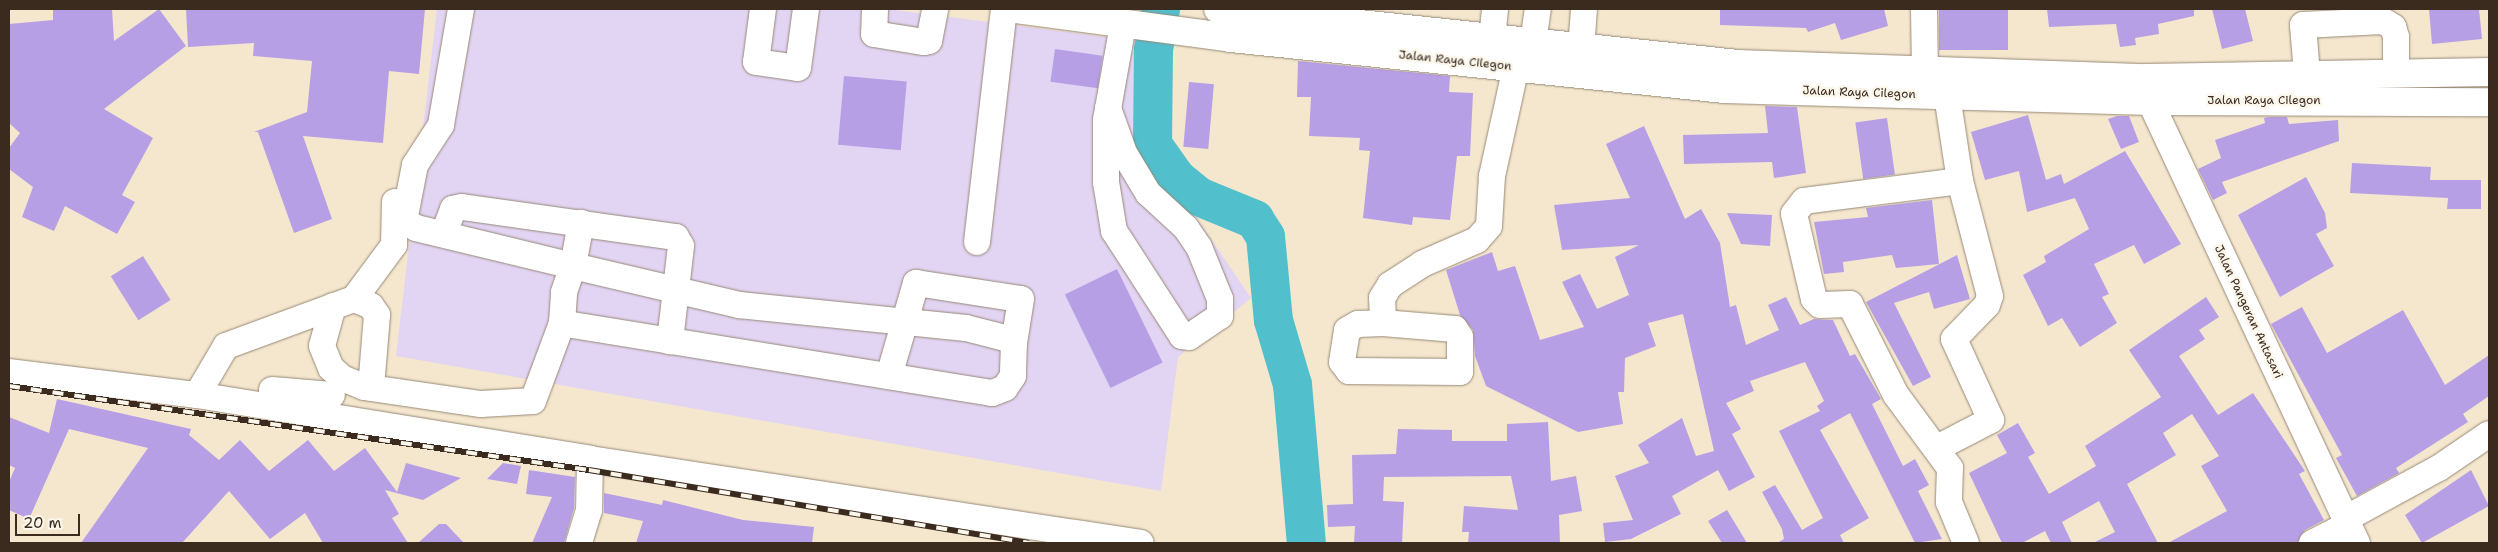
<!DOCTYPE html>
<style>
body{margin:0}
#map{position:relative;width:2498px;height:552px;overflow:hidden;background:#f4e7ce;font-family:"Shantell Sans",sans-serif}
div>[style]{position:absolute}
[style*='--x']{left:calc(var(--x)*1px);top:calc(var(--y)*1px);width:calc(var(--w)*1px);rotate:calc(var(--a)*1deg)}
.built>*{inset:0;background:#e2d4f3}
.river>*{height:39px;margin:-19.5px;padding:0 19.5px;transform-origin:19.5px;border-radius:19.5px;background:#52bfcc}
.building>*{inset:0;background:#b79fe6;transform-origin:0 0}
.roads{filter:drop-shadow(0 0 1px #988876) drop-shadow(0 0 1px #988876)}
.minor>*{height:26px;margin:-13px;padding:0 13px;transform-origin:13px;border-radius:13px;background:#fff}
.highway>*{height:28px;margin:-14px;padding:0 14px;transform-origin:14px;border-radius:14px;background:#fff}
.rail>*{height:5.5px;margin-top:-2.75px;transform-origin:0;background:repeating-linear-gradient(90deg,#fbf7ec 0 11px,#3b2a1e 0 22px);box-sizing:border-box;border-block:1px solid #3b2a1e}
span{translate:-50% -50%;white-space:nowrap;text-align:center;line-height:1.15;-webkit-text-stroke:5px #fbf7ec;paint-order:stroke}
.street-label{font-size:12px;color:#3b2a1e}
.frame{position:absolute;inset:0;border:10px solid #3b2a1e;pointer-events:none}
.scale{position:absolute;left:15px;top:514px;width:65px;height:22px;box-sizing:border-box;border:2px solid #3b2a1e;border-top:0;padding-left:6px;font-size:15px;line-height:18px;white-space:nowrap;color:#3b2a1e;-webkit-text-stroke:4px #fbf7ec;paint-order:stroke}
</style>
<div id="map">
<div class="built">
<i style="clip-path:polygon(437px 9px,887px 9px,1168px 45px,1137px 130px,1251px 298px,1178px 357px,1161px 491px,396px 356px)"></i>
</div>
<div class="river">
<i style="--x:1160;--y:9;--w:41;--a:99.9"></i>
<i style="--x:1153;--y:49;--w:95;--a:90.6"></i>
<i style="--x:1152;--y:144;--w:42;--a:54.8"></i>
<i style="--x:1176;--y:178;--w:28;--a:39"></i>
<i style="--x:1198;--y:196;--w:61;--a:22.3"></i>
<i style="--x:1254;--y:219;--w:20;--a:57"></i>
<i style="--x:1265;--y:236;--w:84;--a:84.6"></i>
<i style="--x:1273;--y:320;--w:67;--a:73.5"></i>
<i style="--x:1292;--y:384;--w:160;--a:85"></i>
</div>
<div class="building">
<i style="clip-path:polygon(53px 9px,112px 9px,114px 41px,159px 9px,186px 46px,104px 109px,153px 138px,122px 195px,135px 202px,117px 234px,65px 206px,54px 231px,22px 217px,33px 187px,9px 169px,9px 148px,20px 133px,9px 123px,9px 24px,53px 20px)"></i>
<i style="clip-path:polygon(186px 9px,425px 9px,419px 74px,389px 71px,383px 143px,303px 136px,332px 219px,294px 233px,258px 132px,254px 132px,307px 112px,312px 61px,253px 56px,254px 43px,188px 47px)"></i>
<i style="clip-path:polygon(1720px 9px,1884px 9px,1888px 26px,1841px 40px,1835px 23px,1808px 32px,1806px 28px,1720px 25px)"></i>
<i style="left:1939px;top:9px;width:69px;height:41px"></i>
<i style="clip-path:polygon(2047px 9px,2194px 9px,2194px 16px,2158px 24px,2159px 34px,2135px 38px,2136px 45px,2120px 47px,2116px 24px,2049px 27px)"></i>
<i style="clip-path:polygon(2212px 9px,2245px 9px,2253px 41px,2222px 49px)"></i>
<i style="clip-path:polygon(2429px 9px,2479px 9px,2482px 39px,2432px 44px)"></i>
<i style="left:1055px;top:49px;width:48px;height:33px;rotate:8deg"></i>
<i style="clip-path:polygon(1298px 61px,1450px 76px,1449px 92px,1473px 93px,1470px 156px,1457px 156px,1450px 220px,1413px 217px,1412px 225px,1363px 218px,1370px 151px,1359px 150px,1360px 138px,1309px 136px,1311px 97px,1297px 97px)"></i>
<i style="left:844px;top:76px;width:63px;height:69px;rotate:5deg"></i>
<i style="left:1189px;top:82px;width:25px;height:65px;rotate:5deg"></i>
<i style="clip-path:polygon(1765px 106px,1797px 107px,1806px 173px,1774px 178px,1772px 162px,1684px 164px,1683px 135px,1768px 133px)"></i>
<i style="clip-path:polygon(2028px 115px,2046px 180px,2061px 174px,2064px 184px,2125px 151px,2181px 244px,2144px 264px,2134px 245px,2094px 264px,2109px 294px,2102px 297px,2117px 323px,2080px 347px,2062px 318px,2048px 326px,2023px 275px,2046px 262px,2044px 256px,2089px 229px,2075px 198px,2027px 212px,2019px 171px,1985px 180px,1971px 132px)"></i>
<i style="clip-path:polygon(2117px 116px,2129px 116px,2139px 142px,2121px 149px,2108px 119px)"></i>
<i style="clip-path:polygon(2269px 117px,2287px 117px,2289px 124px,2338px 120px,2339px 141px,2222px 182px,2227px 193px,2213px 200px,2198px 169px,2221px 158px,2215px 140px,2265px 123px,2264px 118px)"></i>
<i style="left:1887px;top:118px;width:57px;height:32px;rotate:82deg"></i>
<i style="clip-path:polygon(1644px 126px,1685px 219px,1701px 209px,1720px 243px,1730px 307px,1736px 305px,1746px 345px,1779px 330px,1768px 305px,1786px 297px,1800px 325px,1814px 319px,1833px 320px,1850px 356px,1855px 354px,1881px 399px,1872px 404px,1903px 466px,1915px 459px,1929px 485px,1918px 491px,1942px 539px,1915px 543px,1850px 413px,1820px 430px,1869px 518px,1840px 535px,1844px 543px,1777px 543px,1784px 539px,1782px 529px,1762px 492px,1775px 485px,1802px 530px,1823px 518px,1779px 431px,1820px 411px,1817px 406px,1824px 401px,1805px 362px,1750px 381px,1754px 391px,1726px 403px,1741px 429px,1732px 434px,1755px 477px,1729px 491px,1718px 470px,1672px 496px,1681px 514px,1631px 539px,1605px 542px,1603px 523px,1633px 520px,1615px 476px,1649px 463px,1638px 445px,1682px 418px,1696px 456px,1714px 451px,1683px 314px,1648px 323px,1656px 346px,1625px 358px,1624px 392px,1618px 392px,1623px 424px,1578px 432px,1486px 386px,1475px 356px,1473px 330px,1460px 315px,1446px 270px,1492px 252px,1498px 271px,1515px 266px,1540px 340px,1584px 327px,1562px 282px,1580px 274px,1597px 309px,1629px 295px,1615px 257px,1639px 245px,1562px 250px,1554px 205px,1630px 198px,1606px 144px)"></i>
<i style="clip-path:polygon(2352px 163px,2431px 167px,2430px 180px,2481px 180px,2481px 209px,2447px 209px,2448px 198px,2350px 193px)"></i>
<i style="clip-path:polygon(2306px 177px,2325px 213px,2327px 228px,2316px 234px,2334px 266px,2280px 297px,2238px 215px)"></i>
<i style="clip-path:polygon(1932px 200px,1939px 264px,1896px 268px,1892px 255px,1843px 262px,1844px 272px,1824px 274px,1814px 222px,1868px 217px,1866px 208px)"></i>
<i style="clip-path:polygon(1727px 213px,1772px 215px,1770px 246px,1741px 244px)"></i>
<i style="clip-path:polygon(1957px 255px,1970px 299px,1934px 309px,1929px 292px,1894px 303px,1931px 377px,1913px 386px,1866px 302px)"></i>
<i style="left:143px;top:256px;width:52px;height:38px;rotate:58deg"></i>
<i style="left:1117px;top:269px;width:104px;height:58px;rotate:64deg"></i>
<i style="clip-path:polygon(2206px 297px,2219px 317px,2199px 330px,2205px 339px,2179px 356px,2218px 415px,2253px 393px,2305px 471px,2299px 474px,2324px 520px,2305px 530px,2297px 543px,2168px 543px,2227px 511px,2201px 466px,2219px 456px,2192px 414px,2163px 433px,2176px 455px,2127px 484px,2158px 543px,2093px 543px,2115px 532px,2099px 501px,2062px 522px,2072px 543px,2051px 543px,2045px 531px,2022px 543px,2002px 543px,1969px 473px,2007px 453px,1997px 435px,2018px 423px,2035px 453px,2028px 457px,2049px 494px,2096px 466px,2085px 446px,2161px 397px,2129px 350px)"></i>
<i style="clip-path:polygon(2302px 307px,2327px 353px,2403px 310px,2445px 385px,2489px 355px,2489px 396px,2463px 414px,2468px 422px,2396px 468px,2399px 473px,2357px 496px,2336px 458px,2342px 455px,2271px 324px)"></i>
<i style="clip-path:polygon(57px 399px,191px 429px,189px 435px,219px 460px,240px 440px,269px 471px,308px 440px,334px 471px,365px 448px,397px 492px,406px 463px,461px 478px,423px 500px,385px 490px,399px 514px,392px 518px,408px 543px,323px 543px,305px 513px,270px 539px,229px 491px,182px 543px,81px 543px,148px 448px,69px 429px,29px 519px,9px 510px,9px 482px,15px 468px,9px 465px,9px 417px,49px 433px)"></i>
<i style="clip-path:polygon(1548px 422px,1551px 481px,1576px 476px,1582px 511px,1559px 515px,1560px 543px,1468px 543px,1469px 532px,1462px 532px,1464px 506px,1518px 510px,1511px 476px,1384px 477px,1383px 501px,1404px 502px,1402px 543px,1354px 543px,1355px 526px,1328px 527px,1327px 505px,1353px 504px,1352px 455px,1396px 454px,1398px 429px,1452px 430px,1452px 441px,1507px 441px,1507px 424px)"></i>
<i style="clip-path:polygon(503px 463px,521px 466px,517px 484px,487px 479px)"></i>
<i style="clip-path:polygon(529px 470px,575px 477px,574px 508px,564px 543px,532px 543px,552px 497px,526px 494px)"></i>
<i style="clip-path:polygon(2471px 470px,2489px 506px,2422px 543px,2405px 515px)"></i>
<i style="clip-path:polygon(604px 493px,662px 505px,663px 500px,743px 520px,814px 527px,812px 543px,636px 543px,643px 521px,604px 513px)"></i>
<i style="clip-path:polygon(1727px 510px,1747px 543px,1722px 543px,1708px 521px)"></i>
<i style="clip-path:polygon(439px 524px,446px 524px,464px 543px,418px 543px)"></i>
</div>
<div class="roads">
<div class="minor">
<i style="--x:461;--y:9;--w:118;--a:99.8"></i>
<i style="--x:441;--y:125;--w:48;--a:123"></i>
<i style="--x:415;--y:165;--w:57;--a:101.1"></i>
<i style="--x:404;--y:221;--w:14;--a:30"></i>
<i style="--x:416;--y:228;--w:162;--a:13.6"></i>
<i style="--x:573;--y:266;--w:44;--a:-79.5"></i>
<i style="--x:763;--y:9;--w:53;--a:97.5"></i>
<i style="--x:756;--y:62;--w:42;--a:8.1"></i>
<i style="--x:798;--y:68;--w:60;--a:-82.3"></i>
<i style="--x:875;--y:9;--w:25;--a:92"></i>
<i style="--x:874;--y:34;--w:51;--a:9.1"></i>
<i style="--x:924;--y:42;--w:5;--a:-11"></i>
<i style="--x:929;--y:41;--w:33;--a:-79"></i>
<i style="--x:1924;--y:9;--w:62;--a:89.1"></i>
<i style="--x:1492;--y:38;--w:29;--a:-84"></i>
<i style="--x:1533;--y:43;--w:34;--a:-82"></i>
<i style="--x:1581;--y:49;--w:40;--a:-85.7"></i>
<i style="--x:2307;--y:74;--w:49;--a:-94.7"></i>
<i style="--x:2303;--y:25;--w:80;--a:-2.9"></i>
<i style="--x:2383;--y:21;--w:12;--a:31"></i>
<i style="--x:2393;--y:27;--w:10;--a:73"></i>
<i style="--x:2396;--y:37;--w:37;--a:90"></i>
<i style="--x:2146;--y:80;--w:21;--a:79"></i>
<i style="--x:2150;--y:101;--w:488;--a:64.9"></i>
<i style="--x:1947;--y:95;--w:87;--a:81.4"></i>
<i style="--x:1960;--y:181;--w:157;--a:172.7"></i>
<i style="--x:1804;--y:201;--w:16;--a:128"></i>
<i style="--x:1794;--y:214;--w:87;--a:76.8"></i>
<i style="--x:1814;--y:299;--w:8;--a:45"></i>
<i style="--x:1820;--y:305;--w:30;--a:-2"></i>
<i style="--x:1850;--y:304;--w:102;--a:63.2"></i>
<i style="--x:1896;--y:395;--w:91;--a:53.5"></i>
<i style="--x:1950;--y:468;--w:34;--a:92"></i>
<i style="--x:1949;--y:502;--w:44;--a:67.5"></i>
<i style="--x:1108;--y:108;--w:48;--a:70.4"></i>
<i style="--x:1124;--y:153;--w:47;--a:59"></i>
<i style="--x:1148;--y:193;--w:52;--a:42.6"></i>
<i style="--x:1186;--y:228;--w:23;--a:56"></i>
<i style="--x:1199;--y:247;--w:56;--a:68"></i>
<i style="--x:1220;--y:299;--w:17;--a:90"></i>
<i style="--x:1220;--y:316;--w:37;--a:146"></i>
<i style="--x:1189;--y:337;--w:7;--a:-172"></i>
<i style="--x:1182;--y:336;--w:125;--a:-122.9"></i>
<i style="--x:1114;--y:231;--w:50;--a:-99.3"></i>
<i style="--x:1106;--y:182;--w:62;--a:-90"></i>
<i style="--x:1106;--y:120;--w:97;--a:-79.9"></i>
<i style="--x:444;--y:233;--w:26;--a:-69"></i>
<i style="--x:453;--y:209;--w:9;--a:-13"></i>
<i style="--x:462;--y:207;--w:216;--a:8"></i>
<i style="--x:676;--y:237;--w:10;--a:61"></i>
<i style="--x:681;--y:246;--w:96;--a:96.6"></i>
<i style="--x:977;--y:242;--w:235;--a:-83.4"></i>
<i style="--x:354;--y:299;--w:67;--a:-53.5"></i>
<i style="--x:394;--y:245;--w:43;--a:-88.7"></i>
<i style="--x:333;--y:306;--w:41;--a:105.4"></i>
<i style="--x:322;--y:346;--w:24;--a:68"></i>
<i style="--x:331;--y:368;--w:15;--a:42"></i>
<i style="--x:342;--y:378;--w:24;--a:22"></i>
<i style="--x:364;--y:387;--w:118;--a:8.3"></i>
<i style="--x:481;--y:404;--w:52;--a:-3.3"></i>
<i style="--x:533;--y:401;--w:83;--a:-69.6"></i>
<i style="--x:562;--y:323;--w:31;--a:-86"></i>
<i style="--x:564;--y:292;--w:28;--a:-71"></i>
<i style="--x:573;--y:266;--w:171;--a:13.2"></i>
<i style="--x:739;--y:305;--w:228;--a:5.8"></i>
<i style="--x:966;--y:328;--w:40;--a:14.4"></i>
<i style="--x:1005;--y:338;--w:10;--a:29"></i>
<i style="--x:1014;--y:343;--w:33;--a:92"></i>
<i style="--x:1013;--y:376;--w:14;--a:124"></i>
<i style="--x:1005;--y:388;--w:14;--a:159"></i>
<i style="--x:992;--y:393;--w:436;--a:-170.8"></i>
<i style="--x:1383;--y:323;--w:25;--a:-92"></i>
<i style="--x:1382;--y:298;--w:15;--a:-58"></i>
<i style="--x:1390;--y:285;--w:38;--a:-33"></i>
<i style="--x:1422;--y:264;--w:60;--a:-23.6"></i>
<i style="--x:1477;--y:240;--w:18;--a:-49"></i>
<i style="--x:1489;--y:226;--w:50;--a:-86.6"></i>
<i style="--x:1492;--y:176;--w:112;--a:-77.6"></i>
<i style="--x:1383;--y:323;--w:72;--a:4.8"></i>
<i style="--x:1455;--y:329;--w:9;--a:58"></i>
<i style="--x:1460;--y:337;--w:35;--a:90"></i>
<i style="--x:1460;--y:372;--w:111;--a:-179.5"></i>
<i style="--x:1349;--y:371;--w:11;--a:-128"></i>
<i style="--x:1342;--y:362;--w:32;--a:-81"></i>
<i style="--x:1347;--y:330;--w:13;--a:-29"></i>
<i style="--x:1358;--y:324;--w:25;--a:-2"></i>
<i style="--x:9;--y:372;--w:189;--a:7"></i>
<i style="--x:197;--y:395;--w:398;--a:9.2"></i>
<i style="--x:590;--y:459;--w:51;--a:91.1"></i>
<i style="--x:589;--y:510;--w:34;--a:107"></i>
<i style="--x:889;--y:376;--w:97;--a:-73.8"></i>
<i style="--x:916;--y:283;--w:106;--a:8.7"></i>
<i style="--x:1021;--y:299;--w:45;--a:99"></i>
<i style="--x:272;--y:390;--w:60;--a:4.8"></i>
<i style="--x:197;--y:395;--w:57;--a:-59.4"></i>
<i style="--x:226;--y:346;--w:136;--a:-20.2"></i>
<i style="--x:354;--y:299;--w:18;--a:22"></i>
<i style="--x:371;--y:306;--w:11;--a:56"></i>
<i style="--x:377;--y:315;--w:73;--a:94.7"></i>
<i style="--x:1937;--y:448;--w:61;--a:-27.4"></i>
<i style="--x:1991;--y:420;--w:89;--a:-114.6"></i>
<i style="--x:1954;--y:339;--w:47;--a:-45.9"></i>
<i style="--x:1987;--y:305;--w:9;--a:-72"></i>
<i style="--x:1990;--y:296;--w:119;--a:-104.6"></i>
<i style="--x:590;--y:459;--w:557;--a:8.67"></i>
<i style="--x:2345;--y:519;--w:107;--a:-28.5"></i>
<i style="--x:2439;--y:468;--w:60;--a:-34.2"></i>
<i style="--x:2312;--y:543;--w:39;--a:-27"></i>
</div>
<div class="highway">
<i style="--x:1015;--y:9;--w:218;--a:7.6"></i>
<i style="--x:1231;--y:38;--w:496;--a:5.9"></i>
<i style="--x:1724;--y:89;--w:426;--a:1.6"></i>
<i style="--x:2150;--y:101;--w:339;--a:0.2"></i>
<i style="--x:1218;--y:9;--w:523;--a:6.04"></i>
<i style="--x:1738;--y:64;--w:408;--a:2"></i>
<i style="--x:2146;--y:78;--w:343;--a:-1"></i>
</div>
</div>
<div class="rail">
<i style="--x:9;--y:386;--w:586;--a:8.24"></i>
<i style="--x:589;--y:470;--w:446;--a:9.4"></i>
</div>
<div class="street-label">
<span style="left:1455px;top:61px;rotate:6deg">Jalan Raya Cilegon</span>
<span style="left:1859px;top:93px;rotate:2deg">Jalan Raya Cilegon</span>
<span style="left:2264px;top:101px">Jalan Raya Cilegon</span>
<span style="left:2248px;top:312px;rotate:65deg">Jalan Pangeran Antasari</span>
</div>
<div class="frame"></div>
<div class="scale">20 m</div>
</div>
